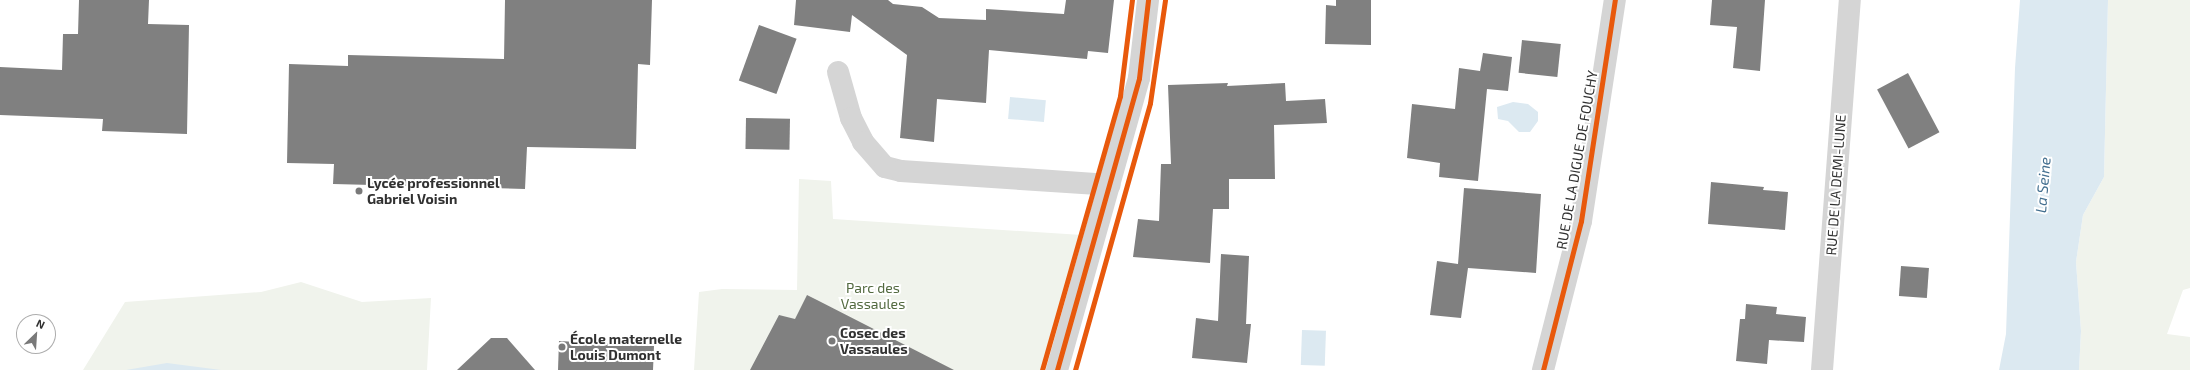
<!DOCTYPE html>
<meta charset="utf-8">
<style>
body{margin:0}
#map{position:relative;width:2190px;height:370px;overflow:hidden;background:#fff;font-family:"Exo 2",sans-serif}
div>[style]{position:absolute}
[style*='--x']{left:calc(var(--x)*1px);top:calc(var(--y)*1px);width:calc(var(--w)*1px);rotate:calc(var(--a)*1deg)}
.green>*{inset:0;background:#f0f3ec}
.water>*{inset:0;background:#dce9f1;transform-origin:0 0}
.building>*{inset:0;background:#808080;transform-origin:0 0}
.minor>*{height:22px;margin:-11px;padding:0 11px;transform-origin:11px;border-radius:11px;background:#d5d5d5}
.tertiary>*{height:22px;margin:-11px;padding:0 11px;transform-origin:11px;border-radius:11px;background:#d5d5d5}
.cycleway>*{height:5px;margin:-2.5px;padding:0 2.5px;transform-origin:2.5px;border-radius:2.5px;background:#e8590c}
.dots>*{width:11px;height:11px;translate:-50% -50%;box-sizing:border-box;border:2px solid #fff;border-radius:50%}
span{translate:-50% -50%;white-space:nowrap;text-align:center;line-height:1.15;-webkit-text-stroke:4px #fff;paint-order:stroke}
.street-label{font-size:14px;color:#313131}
.poi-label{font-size:14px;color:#313131;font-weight:700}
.left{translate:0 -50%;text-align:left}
.park-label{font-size:14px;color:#536a40}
.water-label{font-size:15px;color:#436f8f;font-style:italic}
.north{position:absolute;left:16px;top:314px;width:40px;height:40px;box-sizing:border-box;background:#fff;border:1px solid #adadad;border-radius:50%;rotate:25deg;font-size:11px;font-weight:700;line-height:16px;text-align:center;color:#313131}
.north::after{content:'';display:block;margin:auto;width:14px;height:18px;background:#797979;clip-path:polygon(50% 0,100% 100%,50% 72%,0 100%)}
</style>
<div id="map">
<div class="green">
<i style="clip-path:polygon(2108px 0,2190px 0,2190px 288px,2183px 290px,2167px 334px,2190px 337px,2190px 370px,2079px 370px,2081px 331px,2076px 262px,2083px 215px,2104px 177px)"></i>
<i style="clip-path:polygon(799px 179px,831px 181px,833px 219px,1082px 235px,1043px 370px,694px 370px,699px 292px,722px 289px,797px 290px)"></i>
<i style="clip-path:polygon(301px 282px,362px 302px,431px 298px,427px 370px,83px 370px,125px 302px,261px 292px)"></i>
</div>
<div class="water">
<i style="clip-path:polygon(2020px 0,2108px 0,2104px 177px,2083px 215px,2076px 262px,2081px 331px,2079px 370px,1999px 370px,2006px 334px,2015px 68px)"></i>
<i style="left:1010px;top:97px;width:36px;height:22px;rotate:5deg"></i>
<i style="clip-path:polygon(1513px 102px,1528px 104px,1538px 112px,1538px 121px,1530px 132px,1519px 132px,1508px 121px,1498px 119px,1497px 107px)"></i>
<i style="left:1302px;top:330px;width:24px;height:35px;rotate:2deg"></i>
<i style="clip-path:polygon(167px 363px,221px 370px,126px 370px)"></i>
</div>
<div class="building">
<i style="clip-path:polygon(79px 0,149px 0,148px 24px,189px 25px,187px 134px,102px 131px,103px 119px,0 115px,0 67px,62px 70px,63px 34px,78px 34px)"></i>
<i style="clip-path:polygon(505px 0,652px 0,650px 65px,638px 64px,636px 149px,527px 147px,525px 189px,333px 184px,334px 164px,287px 163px,289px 64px,348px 66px,348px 55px,504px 59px)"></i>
<i style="clip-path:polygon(796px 0,888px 0,893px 4px,922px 7px,939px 18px,986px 20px,986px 9px,1064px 14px,1066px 0,1114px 0,1108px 53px,1088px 51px,1087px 59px,989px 50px,986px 103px,937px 99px,934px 142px,900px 138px,907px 55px,852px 15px,850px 32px,794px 25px)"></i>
<i style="clip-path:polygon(1336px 0,1371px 0,1371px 45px,1325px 44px,1326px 5px,1336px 6px)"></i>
<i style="clip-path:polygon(1712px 0,1765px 0,1760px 71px,1733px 68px,1737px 27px,1710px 25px)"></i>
<i style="left:759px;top:25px;width:40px;height:59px;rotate:20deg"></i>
<i style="left:1522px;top:40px;width:39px;height:33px;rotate:6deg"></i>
<i style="clip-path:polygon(1483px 53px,1512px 57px,1508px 91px,1487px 89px,1478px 181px,1439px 177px,1440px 163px,1407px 158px,1412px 104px,1455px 109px,1459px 68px,1480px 71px)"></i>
<i style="left:1908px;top:73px;width:67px;height:35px;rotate:62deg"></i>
<i style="clip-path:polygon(1228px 83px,1227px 86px,1285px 83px,1286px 101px,1325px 99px,1327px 123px,1274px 125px,1275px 179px,1229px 179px,1229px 209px,1213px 209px,1210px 263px,1133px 257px,1138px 219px,1159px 221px,1161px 164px,1171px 164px,1168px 85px)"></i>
<i style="left:746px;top:118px;width:44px;height:31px;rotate:1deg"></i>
<i style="clip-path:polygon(1711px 182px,1764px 187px,1763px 190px,1788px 192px,1785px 230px,1708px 224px)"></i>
<i style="clip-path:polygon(1464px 188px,1541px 194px,1536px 273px,1468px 268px,1461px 318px,1430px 315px,1437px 261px,1458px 264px)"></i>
<i style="clip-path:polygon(1221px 254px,1249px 256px,1246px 324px,1251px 324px,1247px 363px,1192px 358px,1196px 318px,1218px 321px)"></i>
<i style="left:1901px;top:266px;width:28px;height:30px;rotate:4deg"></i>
<i style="clip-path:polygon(807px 295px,817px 300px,954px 370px,750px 370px,779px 315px,795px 319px)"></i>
<i style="clip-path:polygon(1746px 304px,1777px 307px,1776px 314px,1806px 317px,1804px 342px,1769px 340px,1767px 364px,1736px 361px,1740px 319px,1745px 319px)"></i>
<i style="clip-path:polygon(491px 338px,507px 338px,535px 370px,457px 370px)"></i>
<i style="clip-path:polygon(559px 341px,654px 346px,653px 370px,558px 370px)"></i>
</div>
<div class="minor">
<i style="--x:838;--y:72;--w:48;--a:74.2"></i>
<i style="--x:851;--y:118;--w:27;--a:63"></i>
<i style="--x:863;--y:142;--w:33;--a:49"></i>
<i style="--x:885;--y:167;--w:16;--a:14"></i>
<i style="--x:901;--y:171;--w:209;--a:3.8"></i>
<i style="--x:1543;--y:370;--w:154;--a:-75.7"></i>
<i style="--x:1581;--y:221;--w:224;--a:-81.3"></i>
<i style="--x:1822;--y:370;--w:371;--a:-85.7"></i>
</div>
<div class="tertiary">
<i style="--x:1057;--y:370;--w:303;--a:-74.3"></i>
<i style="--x:1139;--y:78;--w:79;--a:-83.4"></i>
</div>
<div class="cycleway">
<i style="--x:1042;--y:370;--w:285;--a:-74.1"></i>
<i style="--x:1120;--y:96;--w:97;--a:-82.9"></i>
<i style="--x:1057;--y:370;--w:303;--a:-74.3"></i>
<i style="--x:1139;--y:78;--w:79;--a:-83.4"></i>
<i style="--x:1075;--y:370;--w:277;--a:-74.3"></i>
<i style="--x:1150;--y:103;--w:104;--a:-81.7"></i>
<i style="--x:1543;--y:370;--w:154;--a:-75.7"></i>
<i style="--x:1581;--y:221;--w:224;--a:-81.3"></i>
</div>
<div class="dots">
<i style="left:359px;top:191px;background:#797979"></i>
<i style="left:832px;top:341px;background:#797979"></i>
<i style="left:562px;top:347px;background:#797979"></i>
</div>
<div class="street-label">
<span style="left:1577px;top:160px;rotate:-80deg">RUE DE LA DIGUE DE FOUCHY</span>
<span style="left:1836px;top:185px;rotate:-86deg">RUE DE LA DEMI-LUNE</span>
</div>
<div class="poi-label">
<span class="left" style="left:367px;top:191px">Lycée professionnel<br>Gabriel Voisin</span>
<span class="left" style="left:840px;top:341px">Cosec des<br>Vassaules</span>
<span class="left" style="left:570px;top:347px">École maternelle<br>Louis Dumont</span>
</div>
<div class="park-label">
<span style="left:873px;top:296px">Parc des<br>Vassaules</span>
</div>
<div class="water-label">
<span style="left:2043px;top:185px;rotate:-85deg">La Seine</span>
</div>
<div class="north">N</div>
</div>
